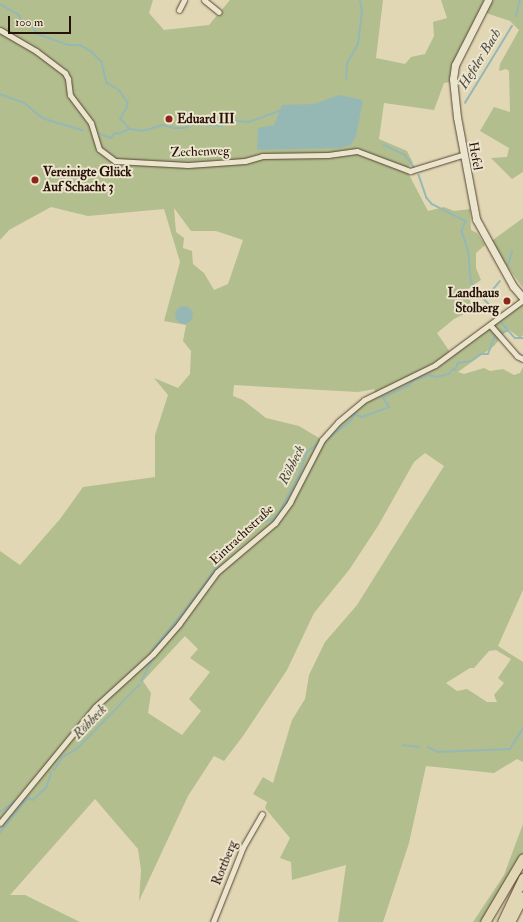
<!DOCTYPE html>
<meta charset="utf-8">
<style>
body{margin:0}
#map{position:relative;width:523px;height:922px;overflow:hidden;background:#e2d7b4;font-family:"IM FELL Double Pica",serif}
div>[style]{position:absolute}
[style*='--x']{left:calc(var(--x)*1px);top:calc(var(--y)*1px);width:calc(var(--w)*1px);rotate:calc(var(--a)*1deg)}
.green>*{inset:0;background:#b2be8e}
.water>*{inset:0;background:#96b8b5}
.round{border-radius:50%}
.stream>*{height:1.5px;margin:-0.75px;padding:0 0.75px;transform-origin:0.75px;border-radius:0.75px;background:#96b8b5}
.roads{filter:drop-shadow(0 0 1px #564232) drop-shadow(0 0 1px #564232)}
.street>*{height:5px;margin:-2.5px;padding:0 2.5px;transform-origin:2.5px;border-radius:2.5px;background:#ece5ce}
.secondary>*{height:7px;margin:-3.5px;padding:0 3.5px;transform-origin:3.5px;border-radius:3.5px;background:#ece5ce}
.highway>*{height:9px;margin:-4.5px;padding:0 4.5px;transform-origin:4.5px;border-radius:4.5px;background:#e2d7b4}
.dots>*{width:11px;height:11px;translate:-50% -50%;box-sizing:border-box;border:2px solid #ece5ce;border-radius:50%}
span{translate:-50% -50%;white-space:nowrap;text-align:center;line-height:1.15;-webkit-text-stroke:4px #ece5ce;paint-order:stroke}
.poi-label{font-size:13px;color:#271006;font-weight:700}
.left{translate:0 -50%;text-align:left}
.right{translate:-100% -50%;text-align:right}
.street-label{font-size:13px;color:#271006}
.water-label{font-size:14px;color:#4e4b43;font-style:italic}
.scale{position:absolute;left:8px;top:16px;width:63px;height:18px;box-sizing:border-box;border:2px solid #271006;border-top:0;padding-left:5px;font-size:12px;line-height:14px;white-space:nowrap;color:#271006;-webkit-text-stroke:3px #ece5ce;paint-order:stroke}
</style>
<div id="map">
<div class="green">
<i style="clip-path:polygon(evenodd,0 0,153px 0,149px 13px,164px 30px,209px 25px,230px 0,383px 0,376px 58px,405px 64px,411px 57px,425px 54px,434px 36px,433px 22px,447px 18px,441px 0,523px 0,523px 172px,512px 179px,491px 158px,507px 157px,509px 148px,480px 131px,494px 107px,510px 112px,509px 71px,506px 69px,499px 71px,500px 64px,519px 30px,510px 21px,486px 13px,459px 64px,457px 81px,444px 83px,434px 110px,384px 103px,379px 139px,407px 151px,413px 163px,406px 169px,428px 211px,444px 207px,454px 211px,470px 209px,471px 230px,477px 233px,485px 245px,476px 253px,476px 268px,481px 280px,465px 291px,474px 309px,454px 319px,437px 333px,452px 355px,493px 326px,523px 299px,523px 335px,520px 338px,508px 329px,494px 346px,458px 372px,464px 374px,484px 368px,490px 371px,503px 369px,514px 375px,520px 373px,523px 367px,523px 590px,498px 646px,523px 662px,523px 762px,517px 759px,494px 773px,426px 766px,409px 843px,383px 922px,338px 922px,346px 865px,292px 880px,291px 862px,280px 858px,290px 838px,265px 808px,267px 802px,253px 794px,263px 777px,273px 783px,292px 720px,305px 699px,309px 675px,325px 642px,357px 605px,444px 466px,425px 453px,414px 462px,378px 526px,349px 570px,314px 613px,287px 670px,243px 736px,224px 761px,214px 756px,188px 796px,139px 901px,141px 870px,138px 849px,95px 799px,10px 895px,25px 895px,80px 922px,0 922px,0 551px,20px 565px,60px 519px,83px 487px,155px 477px,155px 435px,168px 395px,154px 378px,178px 388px,190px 374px,191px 351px,183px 341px,186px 325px,164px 321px,180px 262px,164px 209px,88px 216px,51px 207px,9px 230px,0 240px,0 0,174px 208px,191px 231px,216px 231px,243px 240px,228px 284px,214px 290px,204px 273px,193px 264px,192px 251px,183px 248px,184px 238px,176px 232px,174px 208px,0 0,234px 385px,358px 392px,375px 389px,373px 397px,329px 433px,324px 441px,299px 426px,266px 418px,243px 400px,233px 396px,234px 385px,0 0,185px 636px,198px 649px,190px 658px,210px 672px,189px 699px,201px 711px,182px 735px,148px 713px,151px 693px,143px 681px,185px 636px,0 0,496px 650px,511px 659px,498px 678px,504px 683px,494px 695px,497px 702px,487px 702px,467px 689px,457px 691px,446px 683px,470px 668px,474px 668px,489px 651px,496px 650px)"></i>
<i style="clip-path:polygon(523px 218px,523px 288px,490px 242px)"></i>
<i style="clip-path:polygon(523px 824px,523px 854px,484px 922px,473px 922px,504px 875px)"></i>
</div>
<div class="water">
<i style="clip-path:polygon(339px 95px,363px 100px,356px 136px,351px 145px,340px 148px,257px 150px,258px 128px,274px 125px,282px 105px,314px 104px)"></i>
<i class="round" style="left:175px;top:306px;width:18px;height:18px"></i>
</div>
<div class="stream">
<i style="--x:0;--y:4;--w:22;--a:30"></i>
<i style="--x:19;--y:15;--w:9;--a:63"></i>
<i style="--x:23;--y:23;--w:11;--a:22"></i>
<i style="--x:33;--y:27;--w:9;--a:54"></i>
<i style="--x:38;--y:34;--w:32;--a:20"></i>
<i style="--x:68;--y:45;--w:12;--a:0"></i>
<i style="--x:80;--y:45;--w:14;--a:30"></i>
<i style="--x:92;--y:52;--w:14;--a:45"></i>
<i style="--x:102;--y:62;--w:22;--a:77"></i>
<i style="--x:107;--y:83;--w:14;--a:30"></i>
<i style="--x:119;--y:90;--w:15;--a:53"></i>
<i style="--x:128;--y:102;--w:6;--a:99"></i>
<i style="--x:127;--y:108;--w:13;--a:119"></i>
<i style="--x:121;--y:119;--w:13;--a:48"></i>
<i style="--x:516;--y:16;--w:16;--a:-76"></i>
<i style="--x:346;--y:79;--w:16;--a:-86"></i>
<i style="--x:347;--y:63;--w:22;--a:-60"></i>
<i style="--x:358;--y:44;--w:31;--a:-83"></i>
<i style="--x:362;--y:13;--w:13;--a:-99"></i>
<i style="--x:0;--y:94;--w:27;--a:20"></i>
<i style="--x:25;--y:103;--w:21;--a:41"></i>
<i style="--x:41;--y:117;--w:11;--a:22"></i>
<i style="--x:51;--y:121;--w:33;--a:16"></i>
<i style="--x:465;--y:103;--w:90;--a:-58.6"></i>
<i style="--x:101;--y:134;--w:11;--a:22"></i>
<i style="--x:111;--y:138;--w:6;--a:-51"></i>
<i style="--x:115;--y:133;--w:3;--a:18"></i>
<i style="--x:118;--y:134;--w:13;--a:-23"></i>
<i style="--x:130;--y:129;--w:13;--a:9"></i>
<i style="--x:143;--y:131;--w:21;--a:-17"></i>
<i style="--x:163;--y:125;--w:11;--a:15"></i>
<i style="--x:174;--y:128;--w:11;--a:0"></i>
<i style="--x:185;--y:128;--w:9;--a:-27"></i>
<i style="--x:193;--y:124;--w:26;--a:4"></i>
<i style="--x:219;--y:126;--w:19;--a:-16"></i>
<i style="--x:237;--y:121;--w:12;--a:5"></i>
<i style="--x:249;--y:122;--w:33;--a:-20"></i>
<i style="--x:384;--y:145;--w:23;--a:25"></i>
<i style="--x:405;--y:155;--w:15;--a:53"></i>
<i style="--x:419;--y:175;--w:24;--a:71"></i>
<i style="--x:427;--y:198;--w:8;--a:50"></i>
<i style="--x:432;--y:204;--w:38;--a:27"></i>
<i style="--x:466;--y:221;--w:11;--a:112"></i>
<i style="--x:462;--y:231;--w:22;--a:72"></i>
<i style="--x:469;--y:252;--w:28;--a:86"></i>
<i style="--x:471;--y:280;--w:11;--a:68"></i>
<i style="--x:475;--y:290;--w:31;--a:45"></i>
<i style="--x:508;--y:265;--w:15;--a:-74"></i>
<i style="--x:485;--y:299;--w:23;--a:-50"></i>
<i style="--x:502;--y:323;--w:20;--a:49"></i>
<i style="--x:515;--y:338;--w:8;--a:0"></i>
<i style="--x:499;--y:333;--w:8;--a:-14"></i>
<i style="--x:324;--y:442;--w:33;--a:-38"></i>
<i style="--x:350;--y:422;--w:9;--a:-58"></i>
<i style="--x:355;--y:414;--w:8;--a:23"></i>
<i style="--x:362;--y:417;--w:29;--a:-20"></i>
<i style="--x:389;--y:407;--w:11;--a:-124"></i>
<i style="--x:383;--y:398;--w:28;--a:-26"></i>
<i style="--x:408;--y:386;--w:8;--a:-45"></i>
<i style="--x:414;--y:380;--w:17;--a:-17"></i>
<i style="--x:430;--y:375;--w:6;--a:18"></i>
<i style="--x:436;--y:377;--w:13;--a:-13"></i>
<i style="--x:449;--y:374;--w:6;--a:-51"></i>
<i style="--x:453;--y:369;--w:2;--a:27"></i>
<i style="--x:455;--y:370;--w:8;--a:-67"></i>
<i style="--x:458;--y:363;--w:13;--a:-9"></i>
<i style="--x:471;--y:361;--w:12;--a:-35"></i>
<i style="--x:481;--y:354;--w:7;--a:0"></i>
<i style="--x:488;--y:354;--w:19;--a:-69"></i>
<i style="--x:152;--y:651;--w:77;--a:-51.3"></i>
<i style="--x:200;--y:591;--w:33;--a:-55"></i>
<i style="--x:219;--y:564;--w:15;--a:-67"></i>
<i style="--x:225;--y:550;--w:4;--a:27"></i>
<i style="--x:229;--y:552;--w:12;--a:-35"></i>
<i style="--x:239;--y:545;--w:14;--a:-65"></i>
<i style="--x:245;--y:532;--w:11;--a:-41"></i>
<i style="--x:253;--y:525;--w:19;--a:-16"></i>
<i style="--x:271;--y:520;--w:9;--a:-36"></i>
<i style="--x:278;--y:515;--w:45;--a:-62.3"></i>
<i style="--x:299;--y:475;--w:24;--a:-71"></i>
<i style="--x:307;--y:452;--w:16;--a:-38"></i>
<i style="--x:141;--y:682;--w:28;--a:-63"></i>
<i style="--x:403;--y:745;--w:16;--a:7"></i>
<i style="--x:428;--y:747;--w:11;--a:27"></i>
<i style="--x:438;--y:752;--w:72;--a:-2.4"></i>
<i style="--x:510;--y:749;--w:25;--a:-58"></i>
<i style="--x:54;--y:770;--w:16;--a:-55"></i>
<i style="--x:63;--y:757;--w:17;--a:-31"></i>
<i style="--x:78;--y:748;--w:88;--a:-45.9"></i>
<i style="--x:0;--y:812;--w:17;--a:-36"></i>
<i style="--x:0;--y:833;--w:39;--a:-52"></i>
<i style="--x:24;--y:802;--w:6;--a:-39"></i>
<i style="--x:29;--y:798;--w:4;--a:27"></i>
<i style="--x:33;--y:800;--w:18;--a:-43"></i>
<i style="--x:46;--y:788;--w:15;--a:-70"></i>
</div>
<div class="roads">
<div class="street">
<i style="--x:204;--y:0;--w:19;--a:39"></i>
<i style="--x:179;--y:10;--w:11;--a:-63"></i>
<i style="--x:0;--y:30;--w:42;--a:30.3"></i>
<i style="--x:36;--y:51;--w:36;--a:37"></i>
<i style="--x:65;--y:73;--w:7;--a:63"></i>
<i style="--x:68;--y:79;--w:16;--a:83"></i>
<i style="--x:70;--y:95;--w:35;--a:53"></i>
<i style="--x:91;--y:123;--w:27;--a:73"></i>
<i style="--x:99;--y:149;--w:20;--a:37"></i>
<i style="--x:115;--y:161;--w:73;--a:3.1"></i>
<i style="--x:188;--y:165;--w:57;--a:-4"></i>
<i style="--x:245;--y:161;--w:18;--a:-16"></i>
<i style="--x:262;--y:156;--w:66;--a:-0.9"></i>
<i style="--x:328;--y:155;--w:29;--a:-8"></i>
<i style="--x:357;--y:151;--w:57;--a:20.7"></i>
<i style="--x:410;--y:171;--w:54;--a:-17.1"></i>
<i style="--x:491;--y:326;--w:40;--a:49"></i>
<i style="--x:517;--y:356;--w:7;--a:27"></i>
<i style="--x:0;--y:823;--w:150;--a:-50.7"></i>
<i style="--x:95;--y:707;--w:79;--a:-42.4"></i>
<i style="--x:153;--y:654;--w:40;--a:-49"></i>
<i style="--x:179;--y:624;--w:64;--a:-53.8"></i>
<i style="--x:217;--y:572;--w:76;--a:-40.2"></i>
<i style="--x:275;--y:523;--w:26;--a:-54"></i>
<i style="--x:290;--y:502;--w:70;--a:-62.7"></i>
<i style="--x:322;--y:440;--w:24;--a:-48"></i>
<i style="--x:338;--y:422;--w:34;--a:-40"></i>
<i style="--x:364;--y:400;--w:79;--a:-26.2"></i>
<i style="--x:435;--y:365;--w:109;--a:-36.5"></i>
<i style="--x:213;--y:922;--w:81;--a:-68.2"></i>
<i style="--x:243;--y:847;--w:38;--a:-60"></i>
</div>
<div class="secondary">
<i style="--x:488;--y:0;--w:73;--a:116.9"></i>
<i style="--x:455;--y:65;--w:14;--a:98"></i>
<i style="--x:453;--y:79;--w:38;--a:84"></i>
<i style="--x:457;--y:117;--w:104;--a:79.4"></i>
<i style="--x:476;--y:219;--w:77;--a:61.1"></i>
<i style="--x:513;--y:286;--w:16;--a:50"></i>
</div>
<div class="highway">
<i style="--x:485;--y:922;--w:74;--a:-59.3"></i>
<i style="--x:502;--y:922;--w:49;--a:-64.5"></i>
<i style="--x:510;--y:922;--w:29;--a:-63"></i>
</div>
</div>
<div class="dots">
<i style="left:169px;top:119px;background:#8f2418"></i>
<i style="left:35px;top:180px;background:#8f2418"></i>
<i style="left:507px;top:301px;background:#8f2418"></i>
</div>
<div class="poi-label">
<span class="left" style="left:177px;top:119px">Eduard III</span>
<span class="left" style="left:43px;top:180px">Vereinigte Glück<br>Auf Schacht 3</span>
<span class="right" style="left:499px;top:301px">Landhaus<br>Stolberg</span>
</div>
<div class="street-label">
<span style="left:200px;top:152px;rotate:-2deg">Zechenweg</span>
<span style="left:475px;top:156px;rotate:80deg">Hefel</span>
<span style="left:242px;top:535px;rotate:-43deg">Eintrachtstraße</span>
<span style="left:225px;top:863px;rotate:-68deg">Rottberg</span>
</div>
<div class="water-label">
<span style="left:480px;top:59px;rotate:-58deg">Hefeler Bach</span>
<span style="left:292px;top:465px;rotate:-63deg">Röbbeck</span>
<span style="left:90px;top:722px;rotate:-46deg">Röbbeck</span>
</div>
<div class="scale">100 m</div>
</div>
